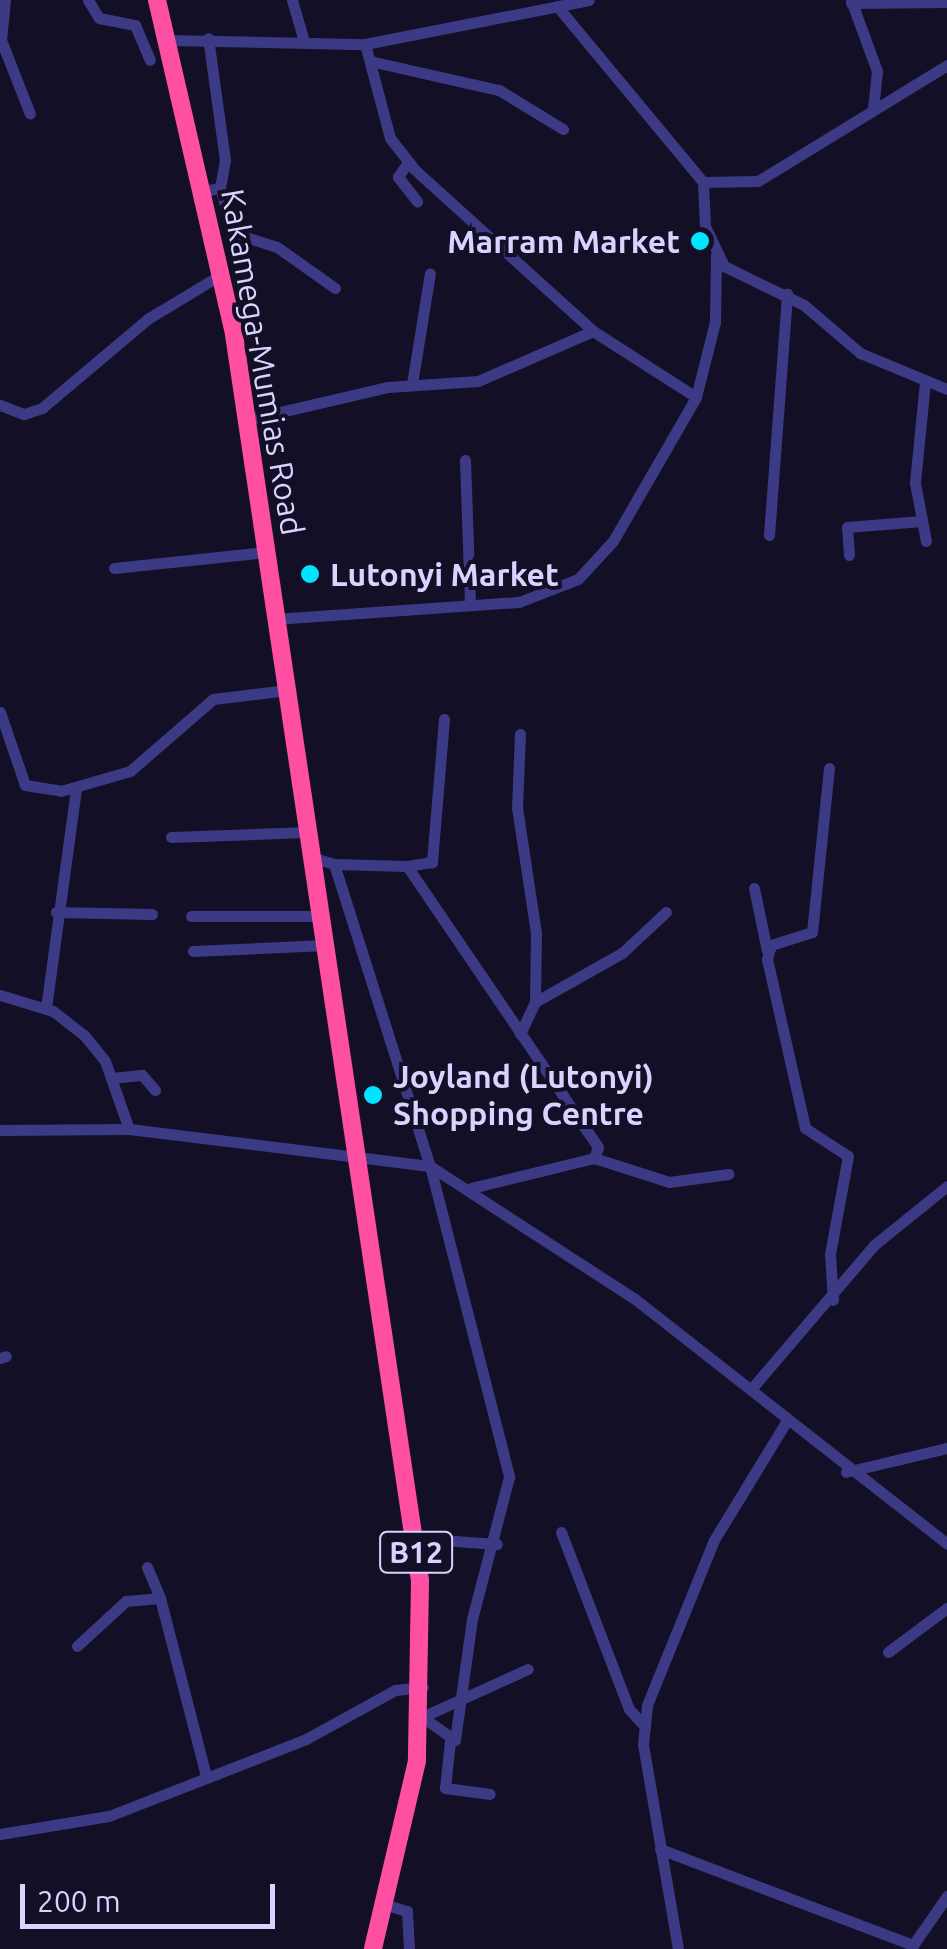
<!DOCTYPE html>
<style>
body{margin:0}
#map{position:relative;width:947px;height:1949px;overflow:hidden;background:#130f26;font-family:Ubuntu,sans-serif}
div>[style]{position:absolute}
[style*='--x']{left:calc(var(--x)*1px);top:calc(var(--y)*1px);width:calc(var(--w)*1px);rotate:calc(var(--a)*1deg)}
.minor>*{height:11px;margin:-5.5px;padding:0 5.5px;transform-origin:5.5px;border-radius:5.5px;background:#3d3a85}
.highway>*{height:18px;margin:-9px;padding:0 9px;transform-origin:9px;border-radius:9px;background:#ff4fa3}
.dots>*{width:28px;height:28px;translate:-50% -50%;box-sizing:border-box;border:5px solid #130f26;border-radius:50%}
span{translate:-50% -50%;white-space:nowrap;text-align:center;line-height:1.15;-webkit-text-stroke:8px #130f26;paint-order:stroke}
.shield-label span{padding:2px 8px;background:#130f26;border:2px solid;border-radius:8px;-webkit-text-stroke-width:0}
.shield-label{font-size:30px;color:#d9d4ff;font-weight:700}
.poi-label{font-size:32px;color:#d9d4ff;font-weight:700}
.right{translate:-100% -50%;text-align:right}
.left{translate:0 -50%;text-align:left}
.street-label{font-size:32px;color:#d9d4ff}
.scale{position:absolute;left:20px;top:1884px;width:255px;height:45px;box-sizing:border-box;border:5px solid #d9d4ff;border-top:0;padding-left:12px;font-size:30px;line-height:35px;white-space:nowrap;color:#d9d4ff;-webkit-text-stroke:8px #130f26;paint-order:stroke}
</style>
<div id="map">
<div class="minor">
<i style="--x:5;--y:0;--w:40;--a:95.7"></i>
<i style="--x:1;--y:40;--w:79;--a:68.6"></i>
<i style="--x:88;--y:0;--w:21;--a:59"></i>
<i style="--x:99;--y:18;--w:37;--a:11"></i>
<i style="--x:135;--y:25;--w:38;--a:67"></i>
<i style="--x:292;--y:0;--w:43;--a:73.7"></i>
<i style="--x:851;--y:0;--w:76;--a:69.9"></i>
<i style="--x:877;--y:71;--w:38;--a:96"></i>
<i style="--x:851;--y:3;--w:96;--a:-0.6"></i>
<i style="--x:557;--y:6;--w:229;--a:50.3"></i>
<i style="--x:703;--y:182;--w:44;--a:87.4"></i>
<i style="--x:705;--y:226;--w:44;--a:64.6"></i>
<i style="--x:724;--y:266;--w:89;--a:26"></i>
<i style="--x:804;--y:305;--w:74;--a:40.6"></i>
<i style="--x:860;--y:353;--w:94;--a:22.5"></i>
<i style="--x:167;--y:40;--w:198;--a:1.2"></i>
<i style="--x:365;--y:44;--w:228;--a:-11.1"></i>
<i style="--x:365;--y:44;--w:97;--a:75.1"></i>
<i style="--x:390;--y:138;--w:39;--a:52"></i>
<i style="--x:414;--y:169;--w:241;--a:42.1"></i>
<i style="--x:593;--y:331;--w:122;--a:32.7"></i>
<i style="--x:370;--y:61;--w:132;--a:12.7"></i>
<i style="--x:499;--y:90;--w:75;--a:31.4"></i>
<i style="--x:408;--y:162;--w:18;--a:124"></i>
<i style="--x:398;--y:177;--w:31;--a:52"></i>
<i style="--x:703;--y:182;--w:55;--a:-1"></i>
<i style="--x:758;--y:181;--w:222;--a:-31.5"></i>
<i style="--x:220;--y:188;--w:47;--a:73.9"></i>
<i style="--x:233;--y:233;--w:46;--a:17.7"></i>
<i style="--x:277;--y:247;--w:71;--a:35.3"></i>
<i style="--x:204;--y:191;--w:16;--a:-11"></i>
<i style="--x:220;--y:188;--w:28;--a:-80"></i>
<i style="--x:225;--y:160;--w:123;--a:-97.9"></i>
<i style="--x:925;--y:382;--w:101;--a:95.7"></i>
<i style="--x:915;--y:483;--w:59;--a:79.3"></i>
<i style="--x:412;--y:384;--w:112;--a:-80.8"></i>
<i style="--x:0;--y:405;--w:26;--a:21"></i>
<i style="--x:24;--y:414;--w:19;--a:-18"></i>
<i style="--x:42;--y:408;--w:140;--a:-40.1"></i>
<i style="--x:149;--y:318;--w:85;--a:-31.1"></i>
<i style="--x:246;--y:420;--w:146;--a:-13.1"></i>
<i style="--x:388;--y:387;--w:90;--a:-3.8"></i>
<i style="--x:478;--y:381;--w:125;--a:-23.5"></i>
<i style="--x:465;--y:460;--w:141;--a:88"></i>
<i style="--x:769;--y:535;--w:242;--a:-85.7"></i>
<i style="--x:849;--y:555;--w:28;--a:-94"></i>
<i style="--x:847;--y:527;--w:75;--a:-4.6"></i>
<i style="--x:114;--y:568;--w:152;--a:-6"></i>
<i style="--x:275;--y:619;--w:245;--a:-4"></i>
<i style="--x:519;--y:602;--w:63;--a:-21.3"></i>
<i style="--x:578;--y:579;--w:52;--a:-47.4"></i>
<i style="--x:613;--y:541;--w:166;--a:-60"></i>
<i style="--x:696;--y:397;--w:77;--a:-75.8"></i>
<i style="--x:715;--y:322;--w:67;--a:-89.1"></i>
<i style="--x:0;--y:712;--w:77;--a:71.1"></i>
<i style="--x:25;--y:785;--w:36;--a:9"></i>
<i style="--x:61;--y:791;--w:72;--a:-16.2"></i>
<i style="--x:130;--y:771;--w:110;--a:-40.9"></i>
<i style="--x:213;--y:699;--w:75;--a:-6.9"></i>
<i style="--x:444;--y:719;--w:144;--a:94.8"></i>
<i style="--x:432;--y:862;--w:25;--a:171"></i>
<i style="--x:407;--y:866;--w:340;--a:55.8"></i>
<i style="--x:598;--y:1147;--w:12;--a:110"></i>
<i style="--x:594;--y:1158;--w:127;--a:166.3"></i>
<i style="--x:829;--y:768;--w:165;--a:95.9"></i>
<i style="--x:812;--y:932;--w:43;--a:162.4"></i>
<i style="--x:771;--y:945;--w:15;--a:106"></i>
<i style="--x:767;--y:959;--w:173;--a:77.3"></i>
<i style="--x:805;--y:1128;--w:51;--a:33.1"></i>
<i style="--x:848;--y:1156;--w:100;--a:100.4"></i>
<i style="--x:830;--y:1254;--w:46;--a:86.3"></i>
<i style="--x:171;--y:837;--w:136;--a:-2.1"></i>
<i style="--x:311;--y:857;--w:24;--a:17"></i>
<i style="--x:334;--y:864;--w:317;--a:72.4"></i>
<i style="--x:430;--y:1166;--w:321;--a:75.7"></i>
<i style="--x:509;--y:1477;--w:147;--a:104.6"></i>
<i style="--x:472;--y:1619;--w:122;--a:98"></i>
<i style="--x:455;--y:1740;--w:40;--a:-145.1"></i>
<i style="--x:334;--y:864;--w:73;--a:1.6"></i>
<i style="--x:754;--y:888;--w:64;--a:78.3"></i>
<i style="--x:56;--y:912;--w:96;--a:1.2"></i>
<i style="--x:191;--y:916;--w:130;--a:0"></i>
<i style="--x:193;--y:951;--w:133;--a:-2.6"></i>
<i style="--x:0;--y:995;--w:55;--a:16.8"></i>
<i style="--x:53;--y:1011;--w:39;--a:38"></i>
<i style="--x:84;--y:1035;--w:33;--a:51"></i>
<i style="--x:105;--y:1061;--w:72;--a:70.6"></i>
<i style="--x:535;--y:1002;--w:100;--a:-29.4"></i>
<i style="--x:622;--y:953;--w:60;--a:-43"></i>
<i style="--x:46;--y:1008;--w:220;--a:-82.2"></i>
<i style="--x:520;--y:1034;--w:35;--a:-65"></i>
<i style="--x:535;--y:1002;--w:69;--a:-89.2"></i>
<i style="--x:536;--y:933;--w:126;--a:-98.6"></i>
<i style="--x:517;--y:808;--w:74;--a:-87.7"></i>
<i style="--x:112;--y:1078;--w:30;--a:-6"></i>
<i style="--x:142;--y:1075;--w:20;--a:49"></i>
<i style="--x:0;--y:1130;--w:129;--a:-0.4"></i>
<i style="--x:129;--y:1129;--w:303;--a:7"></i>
<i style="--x:430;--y:1166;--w:244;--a:33"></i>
<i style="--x:635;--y:1299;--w:397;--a:38.1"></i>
<i style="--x:594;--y:1158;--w:79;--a:17.7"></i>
<i style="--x:669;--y:1182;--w:60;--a:-7.7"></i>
<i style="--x:0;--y:1358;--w:6;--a:-18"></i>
<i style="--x:752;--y:1388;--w:188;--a:-49.5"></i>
<i style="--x:874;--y:1245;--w:94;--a:-38.9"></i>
<i style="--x:846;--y:1472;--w:104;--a:-13.4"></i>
<i style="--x:561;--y:1532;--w:190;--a:69"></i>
<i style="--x:629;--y:1709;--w:24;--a:48"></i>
<i style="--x:413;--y:1538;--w:84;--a:4.1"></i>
<i style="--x:147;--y:1567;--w:34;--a:67"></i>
<i style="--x:77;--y:1646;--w:67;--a:-42.6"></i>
<i style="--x:126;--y:1601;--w:34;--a:-5"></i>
<i style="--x:160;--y:1598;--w:184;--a:75.5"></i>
<i style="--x:888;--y:1652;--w:74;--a:-36.7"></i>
<i style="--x:422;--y:1717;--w:116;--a:-24.4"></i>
<i style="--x:450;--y:1741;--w:47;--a:96.1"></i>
<i style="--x:445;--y:1788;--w:45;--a:7.6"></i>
<i style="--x:0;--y:1834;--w:110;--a:-9.4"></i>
<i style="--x:109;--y:1816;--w:212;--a:-21.3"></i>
<i style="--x:306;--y:1739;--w:102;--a:-28.8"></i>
<i style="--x:395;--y:1690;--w:28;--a:-6"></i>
<i style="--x:660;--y:1849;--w:271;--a:20.8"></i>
<i style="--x:913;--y:1945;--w:60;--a:-55.2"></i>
<i style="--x:387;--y:1905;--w:21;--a:17"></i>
<i style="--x:407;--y:1911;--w:38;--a:87"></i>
<i style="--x:678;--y:1949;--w:208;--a:-99.7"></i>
<i style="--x:643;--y:1744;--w:39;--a:-84"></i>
<i style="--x:647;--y:1705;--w:178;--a:-67.9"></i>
<i style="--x:714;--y:1540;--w:138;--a:-58.6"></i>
</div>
<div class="highway">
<i style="--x:157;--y:0;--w:337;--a:77"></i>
<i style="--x:233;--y:328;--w:1267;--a:81.51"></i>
<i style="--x:420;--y:1581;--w:180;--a:91"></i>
<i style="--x:417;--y:1761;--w:193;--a:103.2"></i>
</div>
<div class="dots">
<i style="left:700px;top:241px;background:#00e5ff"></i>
<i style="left:310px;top:574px;background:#00e5ff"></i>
<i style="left:373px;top:1095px;background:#00e5ff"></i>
</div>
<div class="shield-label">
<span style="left:416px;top:1552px">B12</span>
</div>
<div class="poi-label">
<span class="right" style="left:680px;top:241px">Marram Market</span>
<span class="left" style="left:330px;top:574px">Lutonyi Market</span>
<span class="left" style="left:393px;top:1095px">Joyland (Lutonyi)<br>Shopping Centre</span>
</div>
<div class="street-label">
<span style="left:263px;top:362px;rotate:80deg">Kakamega-Mumias Road</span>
</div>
<div class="scale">200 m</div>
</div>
